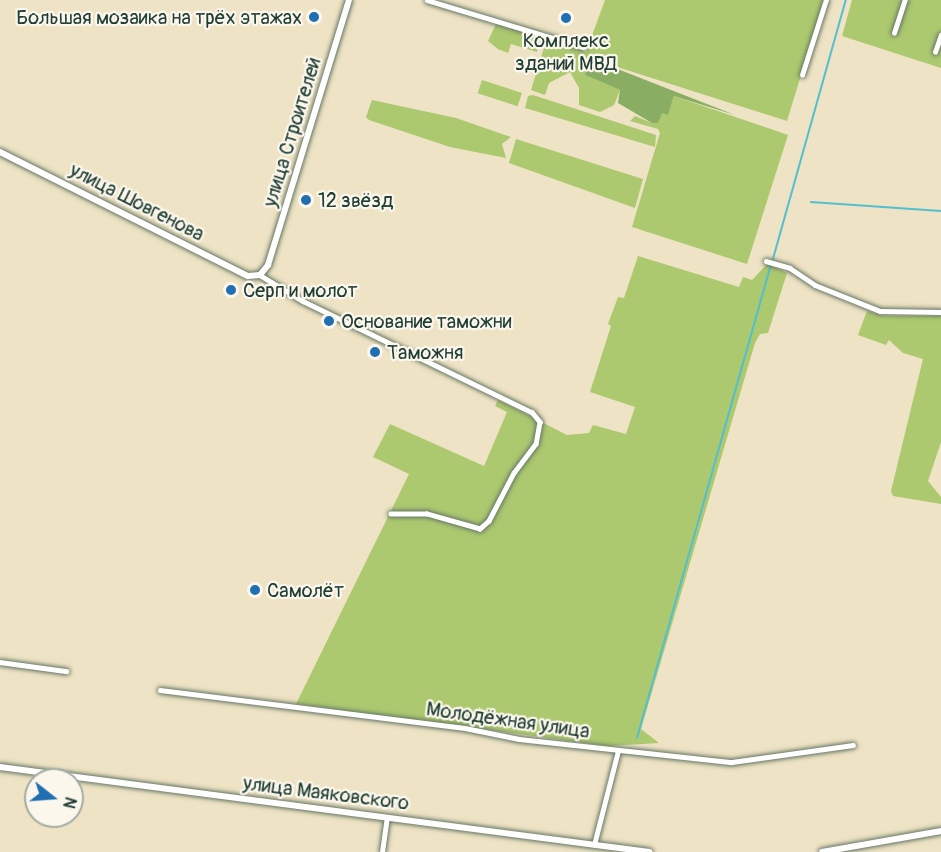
<!DOCTYPE html>
<meta charset="utf-8">
<style>
body{margin:0}
#map{position:relative;width:941px;height:852px;overflow:hidden;background:#eee3c4;font-family:Pangolin,sans-serif}
div>[style]{position:absolute}
[style*='--x']{left:calc(var(--x)*1px);top:calc(var(--y)*1px);width:calc(var(--w)*1px);rotate:calc(var(--a)*1deg)}
.green>*{inset:0;background:#acc96f;transform-origin:0 0}
.forest>*{inset:0;background:#89ad62}
.stream>*{height:1.5px;margin:-0.75px;padding:0 0.75px;transform-origin:0.75px;border-radius:0.75px;background:#53bfce}
.roads{filter:drop-shadow(0 0 2px #677766) drop-shadow(0 0 2px #677766)}
.minor>*{height:4.5px;margin:-2.25px;padding:0 2.25px;transform-origin:2.25px;border-radius:2.25px;background:#fff}
.tertiary>*{height:6px;margin:-3px;padding:0 3px;transform-origin:3px;border-radius:3px;background:#fff}
.dots>*{width:16px;height:16px;translate:-50% -50%;box-sizing:border-box;border:3px solid #fbf7ec;border-radius:50%}
span{translate:-50% -50%;white-space:nowrap;text-align:center;line-height:1.15;-webkit-text-stroke:4.5px #fbf7ec;paint-order:stroke}
.poi-label{font-size:20px;color:#1f3d34}
.right{translate:-100% -50%;text-align:right}
.left{translate:0 -50%;text-align:left}
.street-label{font-size:20px;color:#1f3d34}
.north{position:absolute;left:24px;top:768px;width:60px;height:60px;box-sizing:border-box;background:#fbf7ec;border:2px solid #a3ada2;border-radius:50%;rotate:107deg;font-size:16px;font-weight:700;line-height:24px;text-align:center;color:#1f3d34}
.north::after{content:'';display:block;margin:auto;width:21px;height:27px;background:#1f6fb2;clip-path:polygon(50% 0,100% 100%,50% 72%,0 100%)}
</style>
<div id="map">
<div class="green">
<i style="clip-path:polygon(605px 0,824px 0,787px 121px,589px 58px,585px 75px,620px 90px,614px 105px,600px 112px,579px 105px,579px 88px,570px 72px,549px 83px,545px 95px,531px 90px,547px 38px,586px 52px)"></i>
<i style="clip-path:polygon(852px 0,941px 0,941px 68px,842px 36px)"></i>
<i style="clip-path:polygon(496px 24px,539px 35px,537px 52px,511px 44px,508px 53px,498px 49px,488px 41px)"></i>
<i style="left:482px;top:80px;width:42px;height:14px;rotate:18deg"></i>
<i style="clip-path:polygon(533px 95px,656px 135px,655px 147px,525px 108px,528px 96px)"></i>
<i style="clip-path:polygon(674px 96px,788px 135px,747px 264px,632px 227px,660px 133px,658px 129px,630px 121px,635px 116px,652px 123px,662px 113px,668px 114px)"></i>
<i style="clip-path:polygon(372px 100px,456px 118px,511px 137px,502px 144px,506px 158px,450px 147px,369px 120px,366px 117px)"></i>
<i style="clip-path:polygon(516px 139px,643px 179px,635px 208px,509px 163px)"></i>
<i style="clip-path:polygon(638px 256px,739px 287px,743px 277px,752px 280px,767px 264px,787px 273px,768px 333px,760px 334px,755px 343px,641px 729px,659px 743px,608px 746px,296px 704px,409px 474px,373px 457px,390px 424px,484px 466px,507px 412px,495px 406px,498px 400px,567px 435px,589px 433px,593px 425px,626px 434px,635px 407px,590px 392px,611px 326px,608px 324px,618px 297px,624px 298px)"></i>
<i style="clip-path:polygon(867px 311px,884px 316px,941px 316px,941px 442px,928px 481px,941px 497px,941px 504px,893px 496px,891px 491px,923px 359px,903px 353px,889px 340px,886px 345px,858px 335px)"></i>
</div>
<div class="forest">
<i style="clip-path:polygon(590px 56px,620px 70px,735px 115px,674px 96px,668px 115px,662px 113px,658px 123px,652px 123px,618px 103px,620px 90px,585px 75px)"></i>
</div>
<div class="stream">
<i style="--x:811;--y:202;--w:130;--a:4"></i>
<i style="--x:773;--y:259;--w:269;--a:-74.3"></i>
<i style="--x:637;--y:738;--w:491;--a:-74.2"></i>
</div>
<div class="roads">
<div class="minor">
<i style="--x:427;--y:0;--w:163;--a:16.8"></i>
<i style="--x:894;--y:33;--w:35;--a:-72"></i>
<i style="--x:935;--y:52;--w:18;--a:-71"></i>
<i style="--x:802;--y:75;--w:79;--a:-72.3"></i>
<i style="--x:766;--y:261;--w:25;--a:16"></i>
<i style="--x:790;--y:268;--w:30;--a:34"></i>
<i style="--x:815;--y:285;--w:70;--a:21.8"></i>
<i style="--x:880;--y:311;--w:61;--a:0.9"></i>
<i style="--x:260;--y:275;--w:50;--a:31.2"></i>
<i style="--x:303;--y:301;--w:254;--a:25.9"></i>
<i style="--x:532;--y:412;--w:13;--a:51"></i>
<i style="--x:540;--y:422;--w:22;--a:100"></i>
<i style="--x:536;--y:444;--w:36;--a:127"></i>
<i style="--x:514;--y:473;--w:54;--a:117.5"></i>
<i style="--x:489;--y:521;--w:12;--a:138"></i>
<i style="--x:480;--y:529;--w:55;--a:-164.2"></i>
<i style="--x:427;--y:514;--w:36;--a:180"></i>
<i style="--x:0;--y:662;--w:67;--a:7.8"></i>
<i style="--x:160;--y:690;--w:307;--a:7.1"></i>
<i style="--x:465;--y:728;--w:55;--a:11.5"></i>
<i style="--x:519;--y:739;--w:214;--a:6.2"></i>
<i style="--x:732;--y:762;--w:122;--a:-8"></i>
<i style="--x:594;--y:845;--w:97;--a:-75.7"></i>
<i style="--x:382;--y:852;--w:34;--a:-82"></i>
</div>
<div class="tertiary">
<i style="--x:0;--y:152;--w:277;--a:26.6"></i>
<i style="--x:248;--y:276;--w:12;--a:-5"></i>
<i style="--x:260;--y:275;--w:13;--a:-51"></i>
<i style="--x:268;--y:265;--w:277;--a:-73"></i>
<i style="--x:0;--y:767;--w:655;--a:7.46"></i>
<i style="--x:822;--y:852;--w:121;--a:-10"></i>
</div>
</div>
<div class="dots">
<i style="left:314px;top:17px;background:#1f6fb2"></i>
<i style="left:566px;top:18px;background:#1f6fb2"></i>
<i style="left:306px;top:200px;background:#1f6fb2"></i>
<i style="left:231px;top:290px;background:#1f6fb2"></i>
<i style="left:329px;top:321px;background:#1f6fb2"></i>
<i style="left:375px;top:352px;background:#1f6fb2"></i>
<i style="left:255px;top:590px;background:#1f6fb2"></i>
</div>
<div class="poi-label">
<span class="right" style="left:302px;top:17px">Большая мозаика на трёх этажах</span>
<span style="left:566px;top:52px">Комплекс<br>зданий МВД</span>
<span class="left" style="left:318px;top:200px">12 звёзд</span>
<span class="left" style="left:243px;top:290px">Серп и молот</span>
<span class="left" style="left:341px;top:321px">Основание таможни</span>
<span class="left" style="left:387px;top:352px">Таможня</span>
<span class="left" style="left:267px;top:590px">Самолёт</span>
</div>
<div class="street-label">
<span style="left:292px;top:132px;rotate:-73deg">улица Строителей</span>
<span style="left:137px;top:202px;rotate:27deg">улица Шовгенова</span>
<span style="left:508px;top:720px;rotate:8deg">Молодёжная улица</span>
<span style="left:326px;top:793px;rotate:7deg">улица Маяковского</span>
</div>
<div class="north">N</div>
</div>
